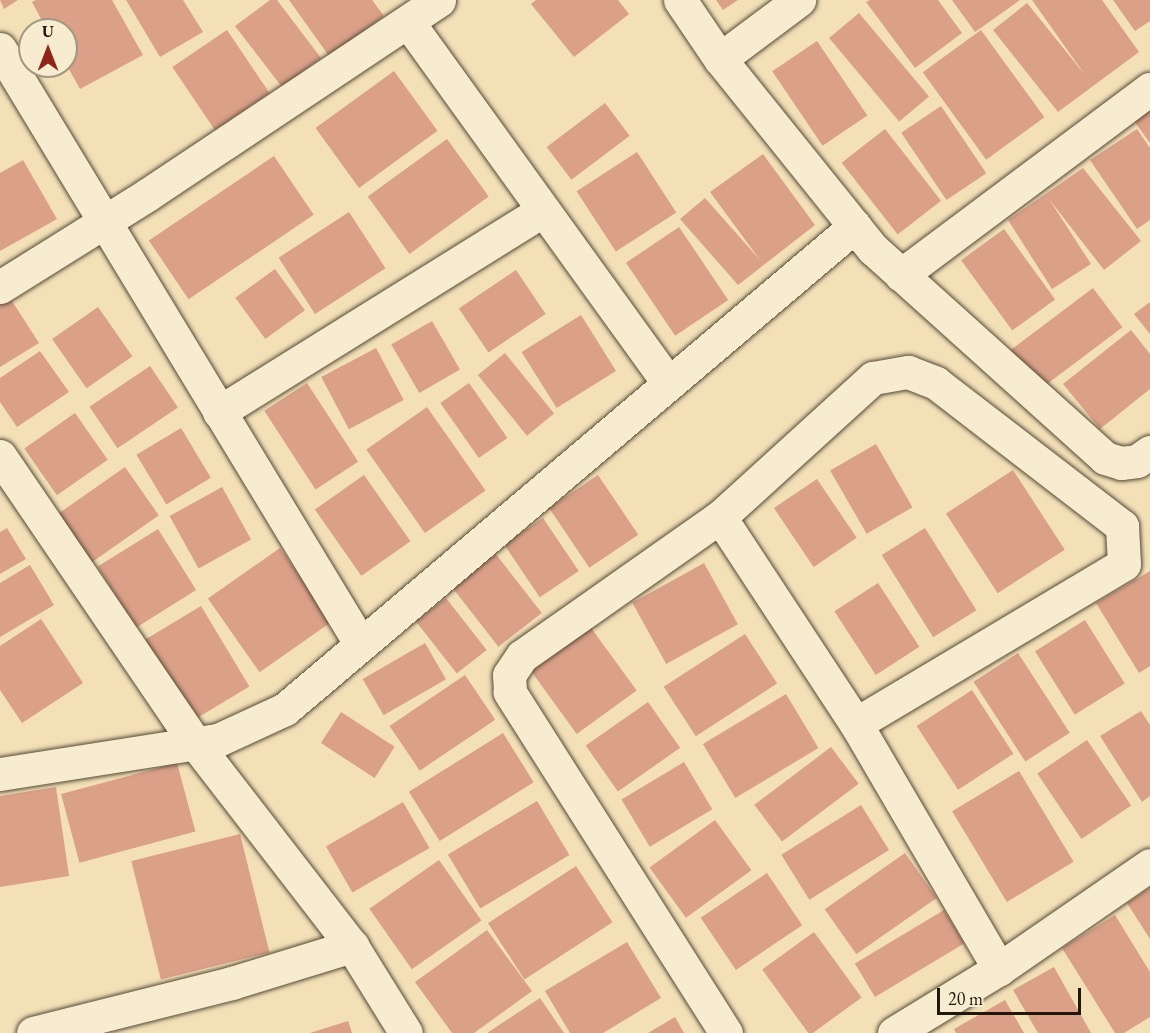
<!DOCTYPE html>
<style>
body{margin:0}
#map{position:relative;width:1150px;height:1033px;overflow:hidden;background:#f3e0b7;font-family:"EB Garamond",serif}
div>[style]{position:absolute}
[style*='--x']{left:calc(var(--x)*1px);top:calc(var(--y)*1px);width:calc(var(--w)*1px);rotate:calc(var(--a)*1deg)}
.building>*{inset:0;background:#dba088;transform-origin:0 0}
.roads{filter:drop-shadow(0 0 2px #564a38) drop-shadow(0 0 2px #564a38)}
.minor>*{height:33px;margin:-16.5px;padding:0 16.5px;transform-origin:16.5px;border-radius:16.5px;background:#f7ebd0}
span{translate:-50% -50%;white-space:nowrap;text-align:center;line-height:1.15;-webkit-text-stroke:6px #f7ebd0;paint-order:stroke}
.north{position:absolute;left:18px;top:18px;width:60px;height:60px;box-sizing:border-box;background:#f7ebd0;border:2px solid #a19782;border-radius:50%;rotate:0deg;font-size:16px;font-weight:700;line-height:24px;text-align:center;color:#21180d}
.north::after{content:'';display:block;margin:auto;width:21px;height:27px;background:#8f2418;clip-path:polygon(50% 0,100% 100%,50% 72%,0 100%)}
.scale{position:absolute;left:937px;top:988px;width:144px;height:27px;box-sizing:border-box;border:3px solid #21180d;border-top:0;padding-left:8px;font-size:18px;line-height:21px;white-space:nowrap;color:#21180d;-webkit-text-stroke:4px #f7ebd0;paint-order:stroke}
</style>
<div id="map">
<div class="building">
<i style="clip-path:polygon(0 0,18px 0,4px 9px)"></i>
<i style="clip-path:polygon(36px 0,112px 0,143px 55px,80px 89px,66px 64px,66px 30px,47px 30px,32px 2px)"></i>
<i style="clip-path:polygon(126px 0,183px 0,203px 32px,160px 57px)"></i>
<i style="clip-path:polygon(270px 0,277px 0,321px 58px,282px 87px,235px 26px)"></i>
<i style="clip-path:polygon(289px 0,372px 0,384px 16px,329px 56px)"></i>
<i style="clip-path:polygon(536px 0,618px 0,629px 14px,574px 57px,531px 4px)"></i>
<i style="clip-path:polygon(716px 0,738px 0,723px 10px)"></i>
<i style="clip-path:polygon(870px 0,938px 0,962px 33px,915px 68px,866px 2px)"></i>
<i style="clip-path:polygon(952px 0,1020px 0,975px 32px)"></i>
<i style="clip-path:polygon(1032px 0,1102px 0,1139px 52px,1058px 112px,993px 30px,1027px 3px,1085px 75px)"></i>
<i style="clip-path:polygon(1113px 0,1150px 0,1150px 21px,1135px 31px)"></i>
<i style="left:859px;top:13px;width:109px;height:39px;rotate:50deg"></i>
<i style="left:227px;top:30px;width:76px;height:66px;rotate:56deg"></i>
<i style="left:981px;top:30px;width:108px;height:72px;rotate:54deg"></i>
<i style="left:817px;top:41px;width:90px;height:54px;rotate:56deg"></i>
<i style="left:394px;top:71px;width:74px;height:97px;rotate:54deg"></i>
<i style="left:605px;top:103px;width:41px;height:73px;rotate:53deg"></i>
<i style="left:941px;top:106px;width:81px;height:48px;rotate:56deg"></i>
<i style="clip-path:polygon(1150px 110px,1150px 143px,1134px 121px)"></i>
<i style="left:885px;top:129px;width:91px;height:55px;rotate:52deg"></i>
<i style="clip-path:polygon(1137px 129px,1150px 148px,1150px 220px,1137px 229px,1090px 160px)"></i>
<i style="left:447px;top:139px;width:71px;height:98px;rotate:54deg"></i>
<i style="left:637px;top:152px;width:72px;height:72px;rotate:57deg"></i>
<i style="clip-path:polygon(763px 154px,815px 225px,738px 285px,680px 219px,705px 198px,760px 260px,710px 192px)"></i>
<i style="left:274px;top:156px;width:71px;height:151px;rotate:56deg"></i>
<i style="clip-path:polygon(23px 160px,57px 219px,0 251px,0 173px)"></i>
<i style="clip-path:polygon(1083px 168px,1141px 241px,1104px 270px,1049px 199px,1091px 264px,1052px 289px,1008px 220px)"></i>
<i style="left:349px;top:212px;width:67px;height:84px;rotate:57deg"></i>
<i style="left:679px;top:227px;width:88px;height:64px;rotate:56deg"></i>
<i style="left:1004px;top:229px;width:87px;height:53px;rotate:54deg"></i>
<i style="left:275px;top:269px;width:51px;height:49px;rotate:54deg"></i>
<i style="left:516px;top:270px;width:53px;height:69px;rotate:56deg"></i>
<i style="left:1093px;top:288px;width:49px;height:104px;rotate:53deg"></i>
<i style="clip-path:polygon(10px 298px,39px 343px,0 367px,0 305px)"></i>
<i style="clip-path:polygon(1150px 302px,1150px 334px,1134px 314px)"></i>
<i style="left:98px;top:307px;width:60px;height:56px;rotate:55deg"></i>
<i style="left:581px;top:315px;width:66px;height:70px;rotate:58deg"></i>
<i style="left:432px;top:321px;width:56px;height:47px;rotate:60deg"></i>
<i style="clip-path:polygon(1131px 330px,1150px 354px,1150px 389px,1100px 429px,1063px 384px)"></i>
<i style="left:376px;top:348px;width:59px;height:62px;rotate:62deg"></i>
<i style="clip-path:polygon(40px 351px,69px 392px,17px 427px,0 402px,0 378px)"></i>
<i style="left:505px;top:353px;width:78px;height:35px;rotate:51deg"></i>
<i style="left:150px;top:366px;width:50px;height:73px;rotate:56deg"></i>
<i style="left:307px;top:383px;width:94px;height:51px;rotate:57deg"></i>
<i style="left:469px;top:383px;width:67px;height:35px;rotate:55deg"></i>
<i style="left:427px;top:407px;width:102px;height:74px;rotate:55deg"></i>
<i style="left:75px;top:413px;width:57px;height:62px;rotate:55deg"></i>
<i style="left:181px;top:428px;width:58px;height:52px;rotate:59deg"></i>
<i style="left:876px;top:444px;width:73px;height:53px;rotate:60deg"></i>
<i style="left:125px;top:467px;width:59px;height:87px;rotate:55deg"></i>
<i style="left:1013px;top:470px;width:95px;height:80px;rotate:57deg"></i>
<i style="left:364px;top:475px;width:81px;height:60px;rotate:55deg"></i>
<i style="left:598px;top:475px;width:72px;height:59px;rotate:56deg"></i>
<i style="left:817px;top:479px;width:71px;height:52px;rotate:56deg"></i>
<i style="left:222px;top:487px;width:60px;height:60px;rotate:61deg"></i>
<i style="left:543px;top:518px;width:64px;height:47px;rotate:56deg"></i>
<i style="clip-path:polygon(7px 528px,26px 559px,0 574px,0 532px)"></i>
<i style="left:925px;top:528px;width:97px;height:51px;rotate:58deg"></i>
<i style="left:158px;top:529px;width:72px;height:71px;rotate:58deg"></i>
<i style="left:280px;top:548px;width:90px;height:88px;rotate:55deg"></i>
<i style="left:495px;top:553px;width:76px;height:55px;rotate:52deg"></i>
<i style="left:704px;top:563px;width:70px;height:82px;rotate:61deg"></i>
<i style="clip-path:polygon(30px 565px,54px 605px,0 637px,0 583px)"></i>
<i style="clip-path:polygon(1150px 571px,1150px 666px,1139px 673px,1096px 603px)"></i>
<i style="left:878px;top:583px;width:76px;height:52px;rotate:57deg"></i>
<i style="left:446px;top:598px;width:66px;height:38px;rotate:52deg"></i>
<i style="left:201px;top:606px;width:94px;height:66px;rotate:59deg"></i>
<i style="clip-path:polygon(41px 619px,83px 683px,22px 723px,0 690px,0 646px)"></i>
<i style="left:1085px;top:620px;width:75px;height:59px;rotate:58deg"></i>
<i style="left:589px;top:625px;width:81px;height:74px;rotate:54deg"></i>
<i style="left:745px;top:634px;width:59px;height:97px;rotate:57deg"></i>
<i style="left:425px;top:643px;width:42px;height:72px;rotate:60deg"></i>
<i style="left:1018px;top:653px;width:95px;height:53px;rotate:57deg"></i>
<i style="left:465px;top:675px;width:54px;height:91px;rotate:56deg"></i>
<i style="left:972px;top:690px;width:76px;height:66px;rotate:57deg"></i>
<i style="left:786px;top:694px;width:63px;height:97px;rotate:59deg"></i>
<i style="left:648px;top:702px;width:56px;height:76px;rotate:55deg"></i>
<i style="clip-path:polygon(1141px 711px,1150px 725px,1150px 796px,1142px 802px,1100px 736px)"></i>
<i style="left:341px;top:712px;width:64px;height:37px;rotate:33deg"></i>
<i style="left:503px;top:733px;width:58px;height:111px;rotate:58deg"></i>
<i style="left:1087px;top:740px;width:79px;height:60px;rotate:56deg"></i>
<i style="left:831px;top:747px;width:46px;height:96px;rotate:53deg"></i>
<i style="left:684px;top:762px;width:55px;height:73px;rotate:59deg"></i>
<i style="left:177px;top:763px;width:71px;height:120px;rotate:75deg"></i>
<i style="left:1019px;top:771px;width:106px;height:78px;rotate:59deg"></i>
<i style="clip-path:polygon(56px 787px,69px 876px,0 887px,0 796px)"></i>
<i style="left:537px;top:801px;width:63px;height:104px;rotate:59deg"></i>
<i style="left:403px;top:802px;width:53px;height:89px;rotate:60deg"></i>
<i style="left:861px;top:805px;width:53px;height:94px;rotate:58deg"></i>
<i style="left:715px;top:820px;width:62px;height:81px;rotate:54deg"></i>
<i style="left:240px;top:834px;width:122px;height:112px;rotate:76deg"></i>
<i style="left:905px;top:853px;width:55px;height:98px;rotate:55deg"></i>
<i style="left:439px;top:860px;width:74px;height:85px;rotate:55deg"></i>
<i style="left:576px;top:866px;width:67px;height:105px;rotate:57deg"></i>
<i style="left:767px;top:873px;width:63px;height:80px;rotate:56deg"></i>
<i style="clip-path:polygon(1150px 888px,1150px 939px,1127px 903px)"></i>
<i style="left:944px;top:910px;width:39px;height:104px;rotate:59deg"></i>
<i style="clip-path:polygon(1115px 915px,1150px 972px,1150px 1017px,1124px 1033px,1115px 1033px,1062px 948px)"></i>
<i style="clip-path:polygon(487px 930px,532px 991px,474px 1033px,452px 1033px,415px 982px)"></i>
<i style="left:814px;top:932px;width:81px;height:64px;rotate:54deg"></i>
<i style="clip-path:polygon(627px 942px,661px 998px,603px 1033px,570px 1033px,545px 991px)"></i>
<i style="clip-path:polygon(1054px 967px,1091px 1033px,1038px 1033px,1013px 990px)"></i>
<i style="clip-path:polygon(540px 998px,564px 1033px,487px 1033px)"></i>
<i style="clip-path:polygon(1005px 1000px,1024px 1033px,956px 1033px,954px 1029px)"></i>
<i style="clip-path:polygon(675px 1017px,684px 1033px,648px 1033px)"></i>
<i style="clip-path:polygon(348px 1021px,352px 1033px,310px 1033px)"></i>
</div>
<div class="roads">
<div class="minor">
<i style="--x:680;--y:0;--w:71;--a:55.9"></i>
<i style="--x:720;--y:59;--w:244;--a:51.2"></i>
<i style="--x:873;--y:249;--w:312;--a:42"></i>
<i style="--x:1105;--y:458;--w:17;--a:17"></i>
<i style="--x:1121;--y:463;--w:16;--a:-7"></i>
<i style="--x:1137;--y:461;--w:16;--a:-35"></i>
<i style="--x:408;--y:22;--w:445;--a:54.2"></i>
<i style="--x:0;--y:49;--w:695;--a:58.78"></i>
<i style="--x:720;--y:59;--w:99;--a:-36.8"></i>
<i style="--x:901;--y:275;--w:311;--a:-36.8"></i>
<i style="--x:0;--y:287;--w:173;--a:-32"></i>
<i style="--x:147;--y:195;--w:351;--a:-33.7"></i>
<i style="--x:219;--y:412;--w:382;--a:-31.9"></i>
<i style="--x:0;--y:456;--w:347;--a:55.8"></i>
<i style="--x:195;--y:743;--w:257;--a:52.3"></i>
<i style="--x:352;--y:946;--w:102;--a:58.2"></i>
<i style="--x:720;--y:517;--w:248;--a:56.7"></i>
<i style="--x:856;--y:724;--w:284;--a:59.7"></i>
<i style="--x:0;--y:774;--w:221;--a:-8.9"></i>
<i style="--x:218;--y:740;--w:74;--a:-24.8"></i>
<i style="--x:285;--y:709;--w:747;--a:-40.28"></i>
<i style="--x:33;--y:1033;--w:205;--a:-14.1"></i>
<i style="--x:232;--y:983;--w:126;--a:-17.1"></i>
<i style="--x:726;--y:1033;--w:404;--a:-122.4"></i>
<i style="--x:510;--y:692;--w:17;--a:-93"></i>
<i style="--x:509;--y:675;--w:23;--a:-56"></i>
<i style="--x:522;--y:656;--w:242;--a:-35.1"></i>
<i style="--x:720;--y:517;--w:207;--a:-42.3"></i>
<i style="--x:873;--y:378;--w:36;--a:-10"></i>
<i style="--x:908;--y:372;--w:30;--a:21"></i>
<i style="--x:936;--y:383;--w:235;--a:37.6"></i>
<i style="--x:1122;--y:526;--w:38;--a:87"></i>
<i style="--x:1124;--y:564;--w:312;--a:149.2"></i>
<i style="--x:894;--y:1033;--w:123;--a:-31.4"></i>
<i style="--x:999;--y:969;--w:183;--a:-34.6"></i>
</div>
</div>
<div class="north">U</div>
<div class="scale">20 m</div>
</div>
